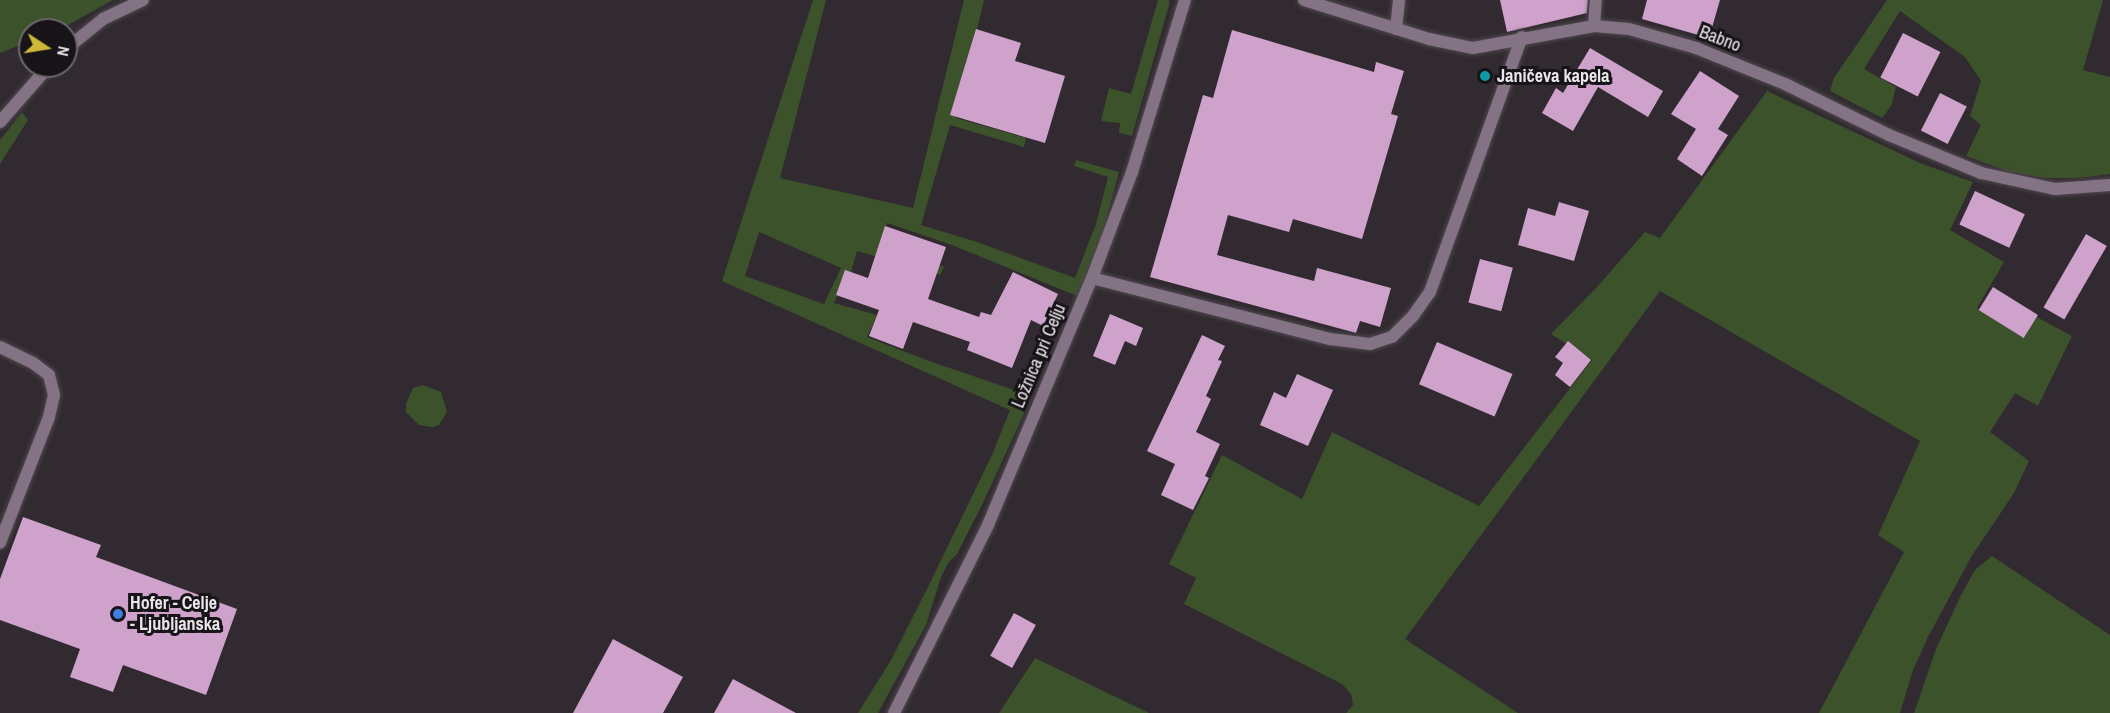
<!DOCTYPE html>
<meta charset="utf-8">
<style>
body{margin:0}
#map{position:relative;width:2110px;height:713px;overflow:hidden;background:#312a30;font-family:"Archivo Narrow",sans-serif}
div>[style]{position:absolute}
[style*='--x']{left:calc(var(--x)*1px);top:calc(var(--y)*1px);width:calc(var(--w)*1px);rotate:calc(var(--a)*1deg)}
.green>*{inset:0;background:#3c522b}
.building>*{inset:0;background:#cfa2cc;transform-origin:0 0}
.roads{filter:drop-shadow(0 0 2px #4f484e) drop-shadow(0 0 2px #4f484e)}
.service>*{height:12px;margin:-6px;padding:0 6px;transform-origin:6px;border-radius:6px;background:#847385}
.minor>*{height:12px;margin:-6px;padding:0 6px;transform-origin:6px;border-radius:6px;background:#847385}
.dots>*{width:16px;height:16px;translate:-50% -50%;box-sizing:border-box;border:3px solid #171417;border-radius:50%}
span{translate:-50% -50%;white-space:nowrap;text-align:center;line-height:1.15;-webkit-text-stroke:6px #171417;paint-order:stroke}
.street-label{font-size:18px;color:#eae5ea}
.poi-label{font-size:18px;color:#eae5ea;font-weight:700}
.left{translate:0 -50%;text-align:left}
.north{position:absolute;left:18px;top:18px;width:60px;height:60px;box-sizing:border-box;background:#171417;border:2px solid #6b686b;border-radius:50%;rotate:102deg;font-size:16px;font-weight:700;line-height:24px;text-align:center;color:#eae5ea}
.north::after{content:'';display:block;margin:auto;width:21px;height:27px;background:#cfb837;clip-path:polygon(50% 0,100% 100%,50% 72%,0 100%)}
</style>
<div id="map">
<div class="green">
<i style="clip-path:polygon(0 0,113px 0,59px 30px,30px 30px,30px 41px,0 53px)"></i>
<i style="clip-path:polygon(evenodd,813px 0,826px 0,780px 178px,913px 208px,964px 0,984px 0,956px 118px,1026px 138px,1024px 147px,950px 125px,921px 225px,977px 242px,1075px 278px,1096px 224px,1108px 177px,1074px 166px,1076px 160px,1119px 172px,1103px 231px,1077px 296px,952px 245px,887px 223px,879px 245px,944px 267px,940px 275px,857px 251px,851px 272px,845px 273px,834px 303px,877px 315px,867px 337px,929px 361px,1032px 396px,984px 501px,957px 554px,948px 563px,941px 577px,926px 625px,878px 713px,858px 713px,891px 660px,928px 587px,992px 455px,1010px 410px,722px 281px,813px 0,759px 232px,841px 268px,824px 304px,745px 276px,759px 232px)"></i>
<i style="clip-path:polygon(1158px 0,1169px 0,1169px 5px,1132px 136px,1119px 133px,1120px 123px,1101px 121px,1109px 88px,1131px 94px)"></i>
<i style="clip-path:polygon(1887px 0,2103px 0,2083px 70px,2110px 77px,2110px 174px,2079px 178px,2046px 178px,2009px 172px,1966px 156px,1981px 125px,1970px 116px,1981px 81px,1965px 57px,1900px 11px,1864px 69px,1896px 87px,1891px 106px,1882px 118px,1830px 91px,1834px 78px)"></i>
<i style="clip-path:polygon(1767px 91px,1920px 163px,1973px 182px,1950px 230px,2004px 262px,1977px 308px,2022px 337px,2033px 315px,2072px 336px,2038px 406px,2015px 393px,1990px 432px,2029px 461px,2014px 493px,1971px 557px,1928px 637px,1913px 670px,1900px 713px,1819px 713px,1904px 552px,1878px 535px,1920px 441px,1660px 291px,1405px 639px,1518px 713px,1346px 713px,1353px 705px,1351px 694px,1342px 684px,1184px 604px,1196px 578px,1169px 564px,1222px 455px,1302px 499px,1332px 432px,1479px 506px,1592px 360px,1551px 334px,1598px 286px,1645px 232px,1660px 238px)"></i>
<i style="clip-path:polygon(22px 112px,28px 120px,0 164px,0 140px)"></i>
<i style="clip-path:polygon(423px 385px,441px 392px,447px 412px,439px 425px,432px 427px,419px 425px,406px 412px,406px 404px,413px 388px)"></i>
<i style="clip-path:polygon(1992px 556px,2110px 635px,2110px 713px,1914px 713px,1936px 649px,1960px 597px,1975px 570px)"></i>
<i style="clip-path:polygon(1035px 658px,1149px 713px,999px 713px)"></i>
</div>
<div class="building">
<i style="clip-path:polygon(1500px 0,1588px 0,1587px 13px,1507px 32px)"></i>
<i style="clip-path:polygon(1647px 0,1720px 0,1709px 38px,1642px 19px)"></i>
<i style="clip-path:polygon(976px 29px,1021px 43px,1015px 61px,1065px 76px,1045px 143px,950px 115px)"></i>
<i style="clip-path:polygon(1232px 30px,1374px 72px,1376px 62px,1404px 71px,1391px 114px,1398px 116px,1362px 239px,1293px 219px,1289px 232px,1228px 215px,1217px 255px,1314px 281px,1317px 268px,1391px 288px,1380px 327px,1360px 321px,1356px 333px,1150px 277px,1203px 95px,1213px 98px)"></i>
<i style="left:1903px;top:33px;width:42px;height:50px;rotate:27deg"></i>
<i style="clip-path:polygon(1590px 48px,1663px 91px,1648px 117px,1598px 87px,1573px 131px,1542px 113px,1556px 88px,1563px 93px)"></i>
<i style="clip-path:polygon(1700px 71px,1739px 96px,1718px 129px,1728px 135px,1702px 176px,1677px 159px,1696px 129px,1671px 114px)"></i>
<i style="left:1940px;top:93px;width:30px;height:42px;rotate:27deg"></i>
<i style="left:1975px;top:191px;width:55px;height:37px;rotate:25deg"></i>
<i style="clip-path:polygon(1559px 202px,1589px 211px,1574px 261px,1518px 245px,1528px 208px,1555px 216px)"></i>
<i style="clip-path:polygon(885px 226px,946px 247px,928px 299px,979px 317px,981px 312px,991px 315px,1013px 272px,1058px 294px,1043px 326px,1031px 320px,1012px 368px,967px 350px,970px 342px,913px 322px,903px 349px,869px 336px,879px 310px,836px 295px,845px 270px,868px 278px)"></i>
<i style="left:2086px;top:234px;width:24px;height:85px;rotate:30deg"></i>
<i style="left:1480px;top:259px;width:34px;height:45px;rotate:15deg"></i>
<i style="left:1993px;top:287px;width:53px;height:27px;rotate:32deg"></i>
<i style="clip-path:polygon(1110px 314px,1143px 328px,1136px 346px,1125px 341px,1115px 365px,1093px 356px)"></i>
<i style="clip-path:polygon(1202px 335px,1225px 346px,1218px 360px,1222px 361px,1206px 396px,1211px 399px,1196px 432px,1220px 444px,1205px 476px,1209px 478px,1193px 510px,1161px 495px,1175px 464px,1147px 451px)"></i>
<i style="clip-path:polygon(1568px 341px,1591px 360px,1570px 387px,1555px 375px,1563px 363px,1555px 357px)"></i>
<i style="left:1437px;top:342px;width:82px;height:46px;rotate:23deg"></i>
<i style="clip-path:polygon(1297px 374px,1333px 390px,1308px 446px,1260px 425px,1274px 392px,1286px 398px)"></i>
<i style="clip-path:polygon(23px 517px,101px 545px,96px 557px,237px 609px,206px 695px,123px 665px,113px 692px,70px 677px,80px 649px,0 620px,0 579px)"></i>
<i style="left:1014px;top:613px;width:25px;height:49px;rotate:29deg"></i>
<i style="clip-path:polygon(613px 639px,683px 677px,663px 713px,573px 713px)"></i>
<i style="clip-path:polygon(733px 679px,796px 713px,714px 713px)"></i>
</div>
<div class="roads">
<div class="service">
<i style="--x:1594;--y:26;--w:26;--a:-86"></i>
<i style="--x:1396;--y:29;--w:29;--a:-84"></i>
<i style="--x:1092;--y:278;--w:246;--a:14.4"></i>
<i style="--x:1330;--y:339;--w:40;--a:7.1"></i>
<i style="--x:1370;--y:344;--w:23;--a:-18"></i>
<i style="--x:1392;--y:337;--w:30;--a:-45"></i>
<i style="--x:1413;--y:316;--w:29;--a:-55"></i>
<i style="--x:1430;--y:292;--w:271;--a:-70.2"></i>
<i style="--x:0;--y:347;--w:37;--a:26"></i>
<i style="--x:33;--y:363;--w:20;--a:37"></i>
<i style="--x:49;--y:375;--w:21;--a:76"></i>
<i style="--x:54;--y:395;--w:23;--a:103"></i>
<i style="--x:49;--y:417;--w:135;--a:111.3"></i>
</div>
<div class="minor">
<i style="--x:1304;--y:0;--w:131;--a:17.3"></i>
<i style="--x:1429;--y:39;--w:45;--a:11.6"></i>
<i style="--x:1473;--y:48;--w:123;--a:-10.3"></i>
<i style="--x:1594;--y:26;--w:35;--a:5"></i>
<i style="--x:1629;--y:29;--w:70;--a:15.8"></i>
<i style="--x:1696;--y:48;--w:96;--a:22"></i>
<i style="--x:1785;--y:84;--w:116;--a:26.1"></i>
<i style="--x:1889;--y:135;--w:100;--a:22.4"></i>
<i style="--x:1981;--y:173;--w:76;--a:12.2"></i>
<i style="--x:2055;--y:189;--w:55;--a:-4.2"></i>
<i style="--x:66;--y:49;--w:48;--a:-39"></i>
<i style="--x:103;--y:19;--w:44;--a:-25.4"></i>
<i style="--x:0;--y:122;--w:74;--a:-48.8"></i>
<i style="--x:894;--y:713;--w:210;--a:-63.4"></i>
<i style="--x:988;--y:525;--w:268;--a:-67.2"></i>
<i style="--x:1092;--y:278;--w:113;--a:-69.3"></i>
<i style="--x:1132;--y:172;--w:180;--a:-72.9"></i>
</div>
</div>
<div class="dots">
<i style="left:1485px;top:76px;background:#0f9aa8"></i>
<i style="left:118px;top:614px;background:#3f7fe0"></i>
</div>
<div class="street-label">
<span style="left:1720px;top:39px;rotate:21deg">Babno</span>
<span style="left:1039px;top:356px;rotate:-67deg">Ložnica pri Celju</span>
</div>
<div class="poi-label">
<span class="left" style="left:1497px;top:76px">Janičeva kapela</span>
<span class="left" style="left:130px;top:614px">Hofer - Celje<br>- Ljubljanska</span>
</div>
<div class="north">N</div>
</div>
